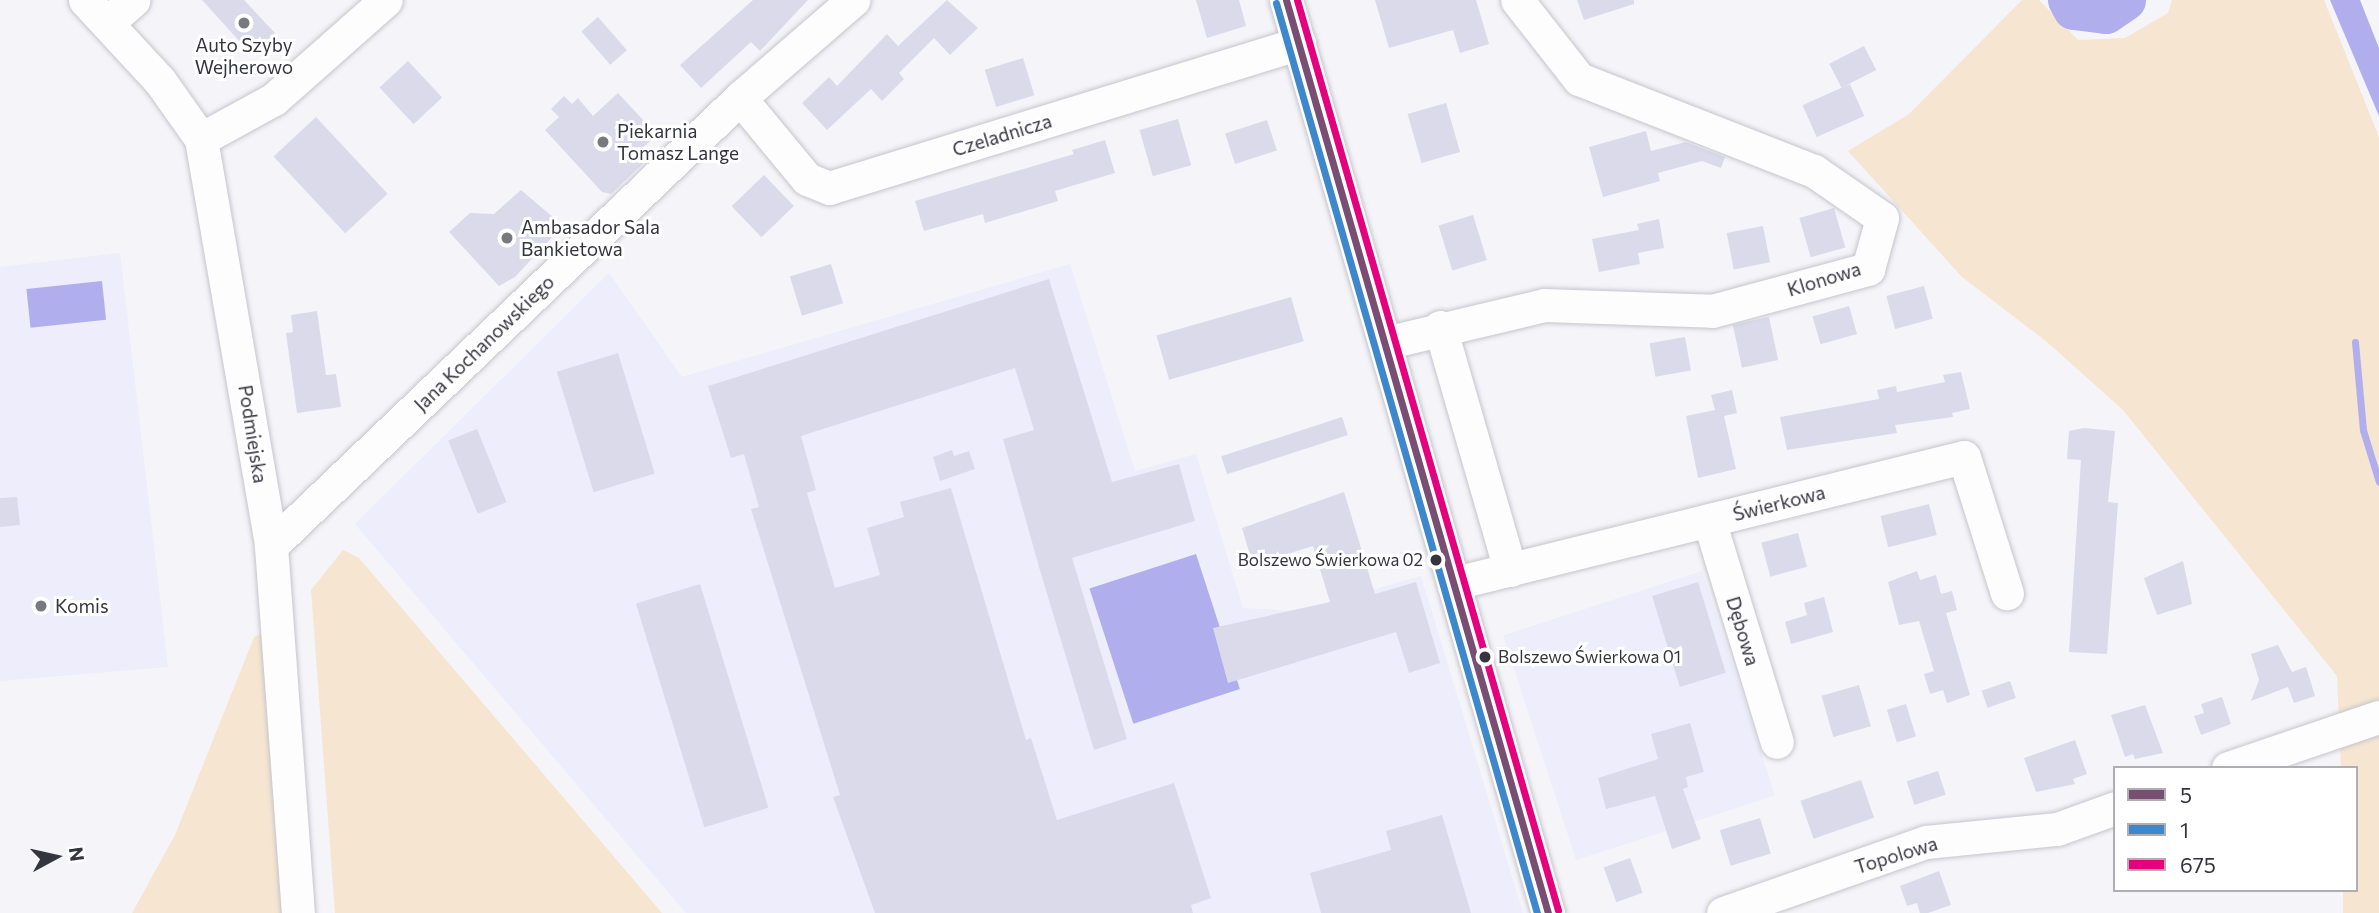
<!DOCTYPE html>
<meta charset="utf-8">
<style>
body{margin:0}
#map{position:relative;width:2379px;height:913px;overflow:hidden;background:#f4f4f9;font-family:Commissioner,sans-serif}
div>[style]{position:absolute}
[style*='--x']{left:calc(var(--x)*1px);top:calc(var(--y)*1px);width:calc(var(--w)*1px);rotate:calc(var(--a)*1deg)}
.built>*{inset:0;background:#ededfb;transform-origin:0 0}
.green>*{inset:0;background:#f6e6d1}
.water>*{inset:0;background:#b0aeed;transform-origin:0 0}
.stream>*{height:7px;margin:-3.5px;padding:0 3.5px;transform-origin:3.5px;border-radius:3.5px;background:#b0aeed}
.river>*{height:42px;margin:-21px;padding:0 21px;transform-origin:21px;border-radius:21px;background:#b0aeed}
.building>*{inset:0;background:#dbdaeb;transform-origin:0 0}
.roads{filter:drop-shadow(0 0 2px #c5c5cc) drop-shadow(0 0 2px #c5c5cc)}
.minor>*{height:33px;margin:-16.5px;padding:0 16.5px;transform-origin:16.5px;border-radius:16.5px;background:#fdfdfe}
.bus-1>*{height:7px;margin:-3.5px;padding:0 3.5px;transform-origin:3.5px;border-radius:3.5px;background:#784e72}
.bus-2>*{height:7px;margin:-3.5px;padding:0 3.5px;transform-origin:3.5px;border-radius:3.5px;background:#3d87cb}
.bus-3>*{height:7px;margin:-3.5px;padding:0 3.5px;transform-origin:3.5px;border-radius:3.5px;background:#e5007d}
.dots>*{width:19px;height:19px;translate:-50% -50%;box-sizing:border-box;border:4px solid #fff;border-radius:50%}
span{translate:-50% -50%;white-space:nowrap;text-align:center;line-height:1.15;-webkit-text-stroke:6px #fff;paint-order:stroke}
.bus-label{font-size:17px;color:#353540}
.right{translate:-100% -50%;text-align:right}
.left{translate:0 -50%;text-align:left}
.poi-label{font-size:19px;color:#353540}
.street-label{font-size:19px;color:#353540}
.legend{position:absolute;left:2113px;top:766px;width:245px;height:126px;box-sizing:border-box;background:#fff;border:2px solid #aeaeb3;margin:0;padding:9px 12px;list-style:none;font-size:21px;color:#353540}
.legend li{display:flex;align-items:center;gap:14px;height:35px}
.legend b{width:35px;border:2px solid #aeaeb3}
.north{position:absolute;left:21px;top:822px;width:70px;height:70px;-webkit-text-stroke:5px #fff;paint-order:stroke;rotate:82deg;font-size:19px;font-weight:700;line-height:28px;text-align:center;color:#353540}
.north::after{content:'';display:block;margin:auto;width:24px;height:32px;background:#353540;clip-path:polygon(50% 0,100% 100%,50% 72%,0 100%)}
</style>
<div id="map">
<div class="built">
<i style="clip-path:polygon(120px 253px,168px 667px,0 681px,0 267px)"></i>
<i style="clip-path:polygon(1070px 264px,1135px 471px,1196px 454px,1243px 608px,1298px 611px,1421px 576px,1523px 913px,686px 913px,355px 524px,609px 273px,682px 377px)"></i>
<i style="left:1702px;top:571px;width:236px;height:209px;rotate:72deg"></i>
</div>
<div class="green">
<i style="clip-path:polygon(2022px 0,2039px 0,2078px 40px,2125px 38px,2168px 13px,2172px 0,2324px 0,2379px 137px,2379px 913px,2343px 913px,2343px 890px,2356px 890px,2356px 768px,2341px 768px,2337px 676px,2123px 410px,2047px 342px,1962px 277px,1848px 151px,1909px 114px)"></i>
<i style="clip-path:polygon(343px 550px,359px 558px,662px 913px,335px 913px,311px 590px)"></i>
<i style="clip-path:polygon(265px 632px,291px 913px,132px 913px,175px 835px,254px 637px)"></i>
</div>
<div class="water">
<i style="clip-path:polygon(2330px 0,2360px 0,2379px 48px,2379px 116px)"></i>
<i style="left:102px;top:281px;width:39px;height:76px;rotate:84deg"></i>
<i style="left:1196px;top:554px;width:142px;height:112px;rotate:72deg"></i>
</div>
<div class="stream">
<i style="--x:2355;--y:342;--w:88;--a:84.8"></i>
<i style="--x:2363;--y:430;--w:54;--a:72.9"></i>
</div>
<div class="river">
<i style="--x:2069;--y:0;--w:10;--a:61"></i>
<i style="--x:2074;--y:9;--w:32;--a:7"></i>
<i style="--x:2106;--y:13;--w:23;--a:-34"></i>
</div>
<div class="building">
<i style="clip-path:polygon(202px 0,244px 0,275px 33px,252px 55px)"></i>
<i style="clip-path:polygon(753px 0,808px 0,760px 51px,751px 42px,701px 88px,680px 65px)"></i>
<i style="clip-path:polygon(947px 0,978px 28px,950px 55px,934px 38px,899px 73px,904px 79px,882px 101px,871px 89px,827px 130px,802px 103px,829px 77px,837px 86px,887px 34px,898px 46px)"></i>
<i style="clip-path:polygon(1196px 0,1239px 0,1246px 26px,1207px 38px)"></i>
<i style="clip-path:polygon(1375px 0,1476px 0,1489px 44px,1460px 53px,1453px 30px,1389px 48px)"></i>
<i style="clip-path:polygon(1577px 0,1634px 0,1634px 4px,1584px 20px)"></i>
<i style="left:598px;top:17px;width:44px;height:22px;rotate:49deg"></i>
<i style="left:1864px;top:46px;width:27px;height:39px;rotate:63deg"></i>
<i style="left:1023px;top:58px;width:39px;height:40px;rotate:73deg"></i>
<i style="left:408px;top:61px;width:50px;height:39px;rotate:47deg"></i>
<i style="left:1850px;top:84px;width:35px;height:52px;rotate:66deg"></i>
<i style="clip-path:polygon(618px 93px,657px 135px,640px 150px,648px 159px,611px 194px,602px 192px,545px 130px,559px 117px,551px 109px,564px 96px,572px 104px,578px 98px,593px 116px)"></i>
<i style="left:1446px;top:103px;width:51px;height:40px;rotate:74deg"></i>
<i style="left:316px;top:117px;width:105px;height:58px;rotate:47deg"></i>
<i style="left:1178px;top:119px;width:48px;height:40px;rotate:74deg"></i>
<i style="left:1267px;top:120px;width:32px;height:44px;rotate:72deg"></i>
<i style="clip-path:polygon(1646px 131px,1651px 151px,1686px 142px,1725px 157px,1721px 168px,1702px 161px,1658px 173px,1660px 181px,1603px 197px,1589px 147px)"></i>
<i style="clip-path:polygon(1105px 140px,1115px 173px,1055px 191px,1058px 201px,985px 223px,983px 214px,924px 231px,915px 201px,1074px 154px,1072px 150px)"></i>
<i style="left:764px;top:175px;width:43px;height:45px;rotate:46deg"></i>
<i style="clip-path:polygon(521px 190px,554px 218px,558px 231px,515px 277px,499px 286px,449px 232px,470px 213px,494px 214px)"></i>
<i style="left:1834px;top:208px;width:41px;height:36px;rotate:74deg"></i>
<i style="left:1473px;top:215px;width:47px;height:36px;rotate:73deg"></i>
<i style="clip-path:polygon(1659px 219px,1664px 248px,1638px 253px,1640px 264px,1599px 272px,1592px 239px,1639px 230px,1637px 224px)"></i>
<i style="left:1763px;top:226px;width:37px;height:37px;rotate:79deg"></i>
<i style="left:831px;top:264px;width:41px;height:43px;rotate:73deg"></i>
<i style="clip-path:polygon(1049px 279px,1112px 482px,1179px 464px,1195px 521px,1072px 558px,1127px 739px,1094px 750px,1039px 567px,1003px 439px,1034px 430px,1015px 368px,801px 436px,816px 490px,807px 493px,835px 588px,880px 575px,867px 528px,904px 517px,900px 502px,951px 488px,1026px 740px,1031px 738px,1057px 820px,1174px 783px,1211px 898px,1191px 905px,1193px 913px,875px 913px,833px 797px,840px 795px,751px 509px,759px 507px,744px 454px,731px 458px,708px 386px)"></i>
<i style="left:1924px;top:286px;width:34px;height:39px;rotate:75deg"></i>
<i style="left:1291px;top:297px;width:46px;height:140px;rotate:74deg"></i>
<i style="left:1849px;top:306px;width:29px;height:38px;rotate:74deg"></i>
<i style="clip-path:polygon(317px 311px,326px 375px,336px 374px,341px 407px,297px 413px,286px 333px,293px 332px,291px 315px)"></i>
<i style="left:1769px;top:317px;width:44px;height:37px;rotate:78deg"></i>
<i style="left:1685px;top:337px;width:34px;height:36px;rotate:80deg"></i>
<i style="left:618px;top:353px;width:126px;height:64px;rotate:73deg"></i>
<i style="clip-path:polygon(1961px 372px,1970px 409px,1952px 413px,1953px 417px,1895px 425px,1897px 433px,1787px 450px,1780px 417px,1879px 399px,1877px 390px,1896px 386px,1897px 392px,1945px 382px,1943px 375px)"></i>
<i style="clip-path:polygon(1732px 390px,1737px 413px,1724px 416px,1736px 469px,1698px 478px,1686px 416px,1715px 410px,1711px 395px)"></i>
<i style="left:1342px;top:417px;width:19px;height:127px;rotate:72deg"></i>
<i style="clip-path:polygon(2084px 428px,2115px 431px,2108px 502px,2118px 503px,2107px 654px,2069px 652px,2081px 460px,2067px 459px,2069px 431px)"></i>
<i style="left:477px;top:429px;width:79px;height:31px;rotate:68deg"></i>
<i style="clip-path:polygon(952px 450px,954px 456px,969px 451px,975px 469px,940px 481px,933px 457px)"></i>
<i style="clip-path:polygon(1344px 492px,1375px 594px,1416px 582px,1440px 663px,1409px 673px,1396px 632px,1228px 683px,1213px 628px,1330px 602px,1313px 546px,1253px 565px,1242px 528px)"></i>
<i style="clip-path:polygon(17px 497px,20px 525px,0 527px,0 498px)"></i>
<i style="left:1929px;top:504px;width:32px;height:50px;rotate:76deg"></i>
<i style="left:1798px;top:533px;width:35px;height:38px;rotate:75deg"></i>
<i style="clip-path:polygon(2183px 561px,2192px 604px,2157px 615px,2144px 578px)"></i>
<i style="clip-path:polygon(1917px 571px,1920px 580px,1936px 575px,1941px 594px,1952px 591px,1957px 610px,1946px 613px,1970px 695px,1947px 703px,1943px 690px,1930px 694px,1924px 674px,1934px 671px,1919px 621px,1899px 625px,1888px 582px)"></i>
<i style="left:1698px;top:582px;width:95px;height:48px;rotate:73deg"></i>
<i style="left:700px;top:584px;width:234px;height:67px;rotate:73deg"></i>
<i style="clip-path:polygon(1824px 597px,1833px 632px,1791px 644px,1785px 622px,1807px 615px,1804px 603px)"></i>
<i style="clip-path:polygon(2278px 645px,2292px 672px,2306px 667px,2315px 696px,2294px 703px,2288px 687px,2251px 701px,2259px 680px,2251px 654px)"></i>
<i style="left:2010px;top:681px;width:18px;height:30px;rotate:71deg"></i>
<i style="left:1859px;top:685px;width:43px;height:39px;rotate:74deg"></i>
<i style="clip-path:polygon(2222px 697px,2231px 724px,2201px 735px,2194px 716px,2204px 713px,2201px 704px)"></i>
<i style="left:1906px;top:704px;width:34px;height:20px;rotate:73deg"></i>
<i style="clip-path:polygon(2145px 705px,2163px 753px,2135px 759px,2133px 754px,2125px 757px,2111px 715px)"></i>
<i style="clip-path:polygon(1690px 723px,1704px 772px,1686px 777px,1688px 787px,1683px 789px,1701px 839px,1672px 849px,1655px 796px,1606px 809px,1598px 778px,1658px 759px,1651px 734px)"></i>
<i style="clip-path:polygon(2075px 740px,2087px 774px,2073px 779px,2075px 784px,2036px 792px,2024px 758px)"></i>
<i style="left:1938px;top:771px;width:25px;height:33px;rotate:72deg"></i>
<i style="left:1861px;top:780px;width:40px;height:64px;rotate:71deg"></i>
<i style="clip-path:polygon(1442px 815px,1471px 913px,1321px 913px,1310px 873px,1391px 850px,1386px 831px)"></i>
<i style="left:1760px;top:818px;width:37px;height:42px;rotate:73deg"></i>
<i style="left:1630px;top:858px;width:37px;height:28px;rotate:70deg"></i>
<i style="clip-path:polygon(1939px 871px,1951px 905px,1928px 913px,1920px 913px,1917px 903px,1907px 906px,1900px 886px)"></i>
</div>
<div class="roads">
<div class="minor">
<i style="--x:85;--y:0;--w:110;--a:47.2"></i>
<i style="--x:160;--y:81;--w:71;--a:54.7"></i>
<i style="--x:201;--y:139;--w:413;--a:80.2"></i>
<i style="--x:271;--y:546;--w:368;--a:85.8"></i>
<i style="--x:1286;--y:0;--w:950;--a:73.99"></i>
<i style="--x:107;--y:23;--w:35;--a:-41"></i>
<i style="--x:740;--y:98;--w:105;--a:50.4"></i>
<i style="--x:807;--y:179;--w:24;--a:22"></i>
<i style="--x:829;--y:188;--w:492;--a:-17.1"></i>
<i style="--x:201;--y:139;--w:83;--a:-28.7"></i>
<i style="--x:274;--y:99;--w:149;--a:-41.5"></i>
<i style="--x:1440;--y:327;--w:253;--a:73.9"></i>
<i style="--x:1385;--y:343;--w:163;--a:-13.4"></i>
<i style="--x:1544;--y:305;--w:168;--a:2"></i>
<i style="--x:1712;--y:311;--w:162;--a:-15.1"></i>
<i style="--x:1868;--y:269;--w:53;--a:-74.6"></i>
<i style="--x:1882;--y:218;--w:83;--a:-145.3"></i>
<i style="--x:1814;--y:171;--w:252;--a:-158.6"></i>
<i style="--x:1579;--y:79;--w:100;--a:-128.1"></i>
<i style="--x:1709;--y:520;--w:232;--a:73"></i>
<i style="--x:271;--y:546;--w:649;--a:-43.69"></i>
<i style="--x:740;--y:98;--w:150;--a:-40.9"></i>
<i style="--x:1455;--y:583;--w:524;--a:-13.9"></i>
<i style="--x:1964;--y:457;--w:143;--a:72.5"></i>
<i style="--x:2228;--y:768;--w:159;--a:-18.7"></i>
<i style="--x:1723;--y:913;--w:215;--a:-19.3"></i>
<i style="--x:1926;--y:842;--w:132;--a:-5.7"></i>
<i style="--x:2057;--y:829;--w:62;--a:-19.9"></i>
</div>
</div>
<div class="bus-1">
<i style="--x:1286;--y:0;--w:950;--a:73.99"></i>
</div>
<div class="bus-2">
<i style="--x:1276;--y:3;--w:947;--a:74"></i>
</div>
<div class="bus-3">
<i style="--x:1297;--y:0;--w:947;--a:74"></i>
</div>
<div class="dots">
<i style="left:244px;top:23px;background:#787881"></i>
<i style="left:603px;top:142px;background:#787881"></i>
<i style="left:507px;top:238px;background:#787881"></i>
<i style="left:1436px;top:560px;background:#353540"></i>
<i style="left:41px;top:606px;background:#787881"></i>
<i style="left:1485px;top:657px;background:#353540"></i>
</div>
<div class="bus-label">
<span class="right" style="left:1423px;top:560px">Bolszewo Świerkowa 02</span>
<span class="left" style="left:1498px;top:657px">Bolszewo Świerkowa 01</span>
</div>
<div class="poi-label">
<span style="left:244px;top:56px">Auto Szyby<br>Wejherowo</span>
<span class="left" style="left:617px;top:142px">Piekarnia<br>Tomasz Lange</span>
<span class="left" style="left:521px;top:238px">Ambasador Sala<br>Bankietowa</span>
<span class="left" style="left:55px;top:606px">Komis</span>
</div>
<div class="street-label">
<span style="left:1002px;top:135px;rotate:-17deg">Czeladnicza</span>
<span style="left:1824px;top:279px;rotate:-17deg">Klonowa</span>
<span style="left:484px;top:343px;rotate:-44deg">Jana Kochanowskiego</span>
<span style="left:253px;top:434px;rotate:81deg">Podmiejska</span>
<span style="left:1779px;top:503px;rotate:-14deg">Świerkowa</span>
<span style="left:1743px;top:631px;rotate:73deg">Dębowa</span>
<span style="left:1896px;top:855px;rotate:-17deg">Topolowa</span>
</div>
<ul class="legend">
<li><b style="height:9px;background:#784e72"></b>5</li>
<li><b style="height:9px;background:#3d87cb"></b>1</li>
<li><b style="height:9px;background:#e5007d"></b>675</li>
</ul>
<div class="north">N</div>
</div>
